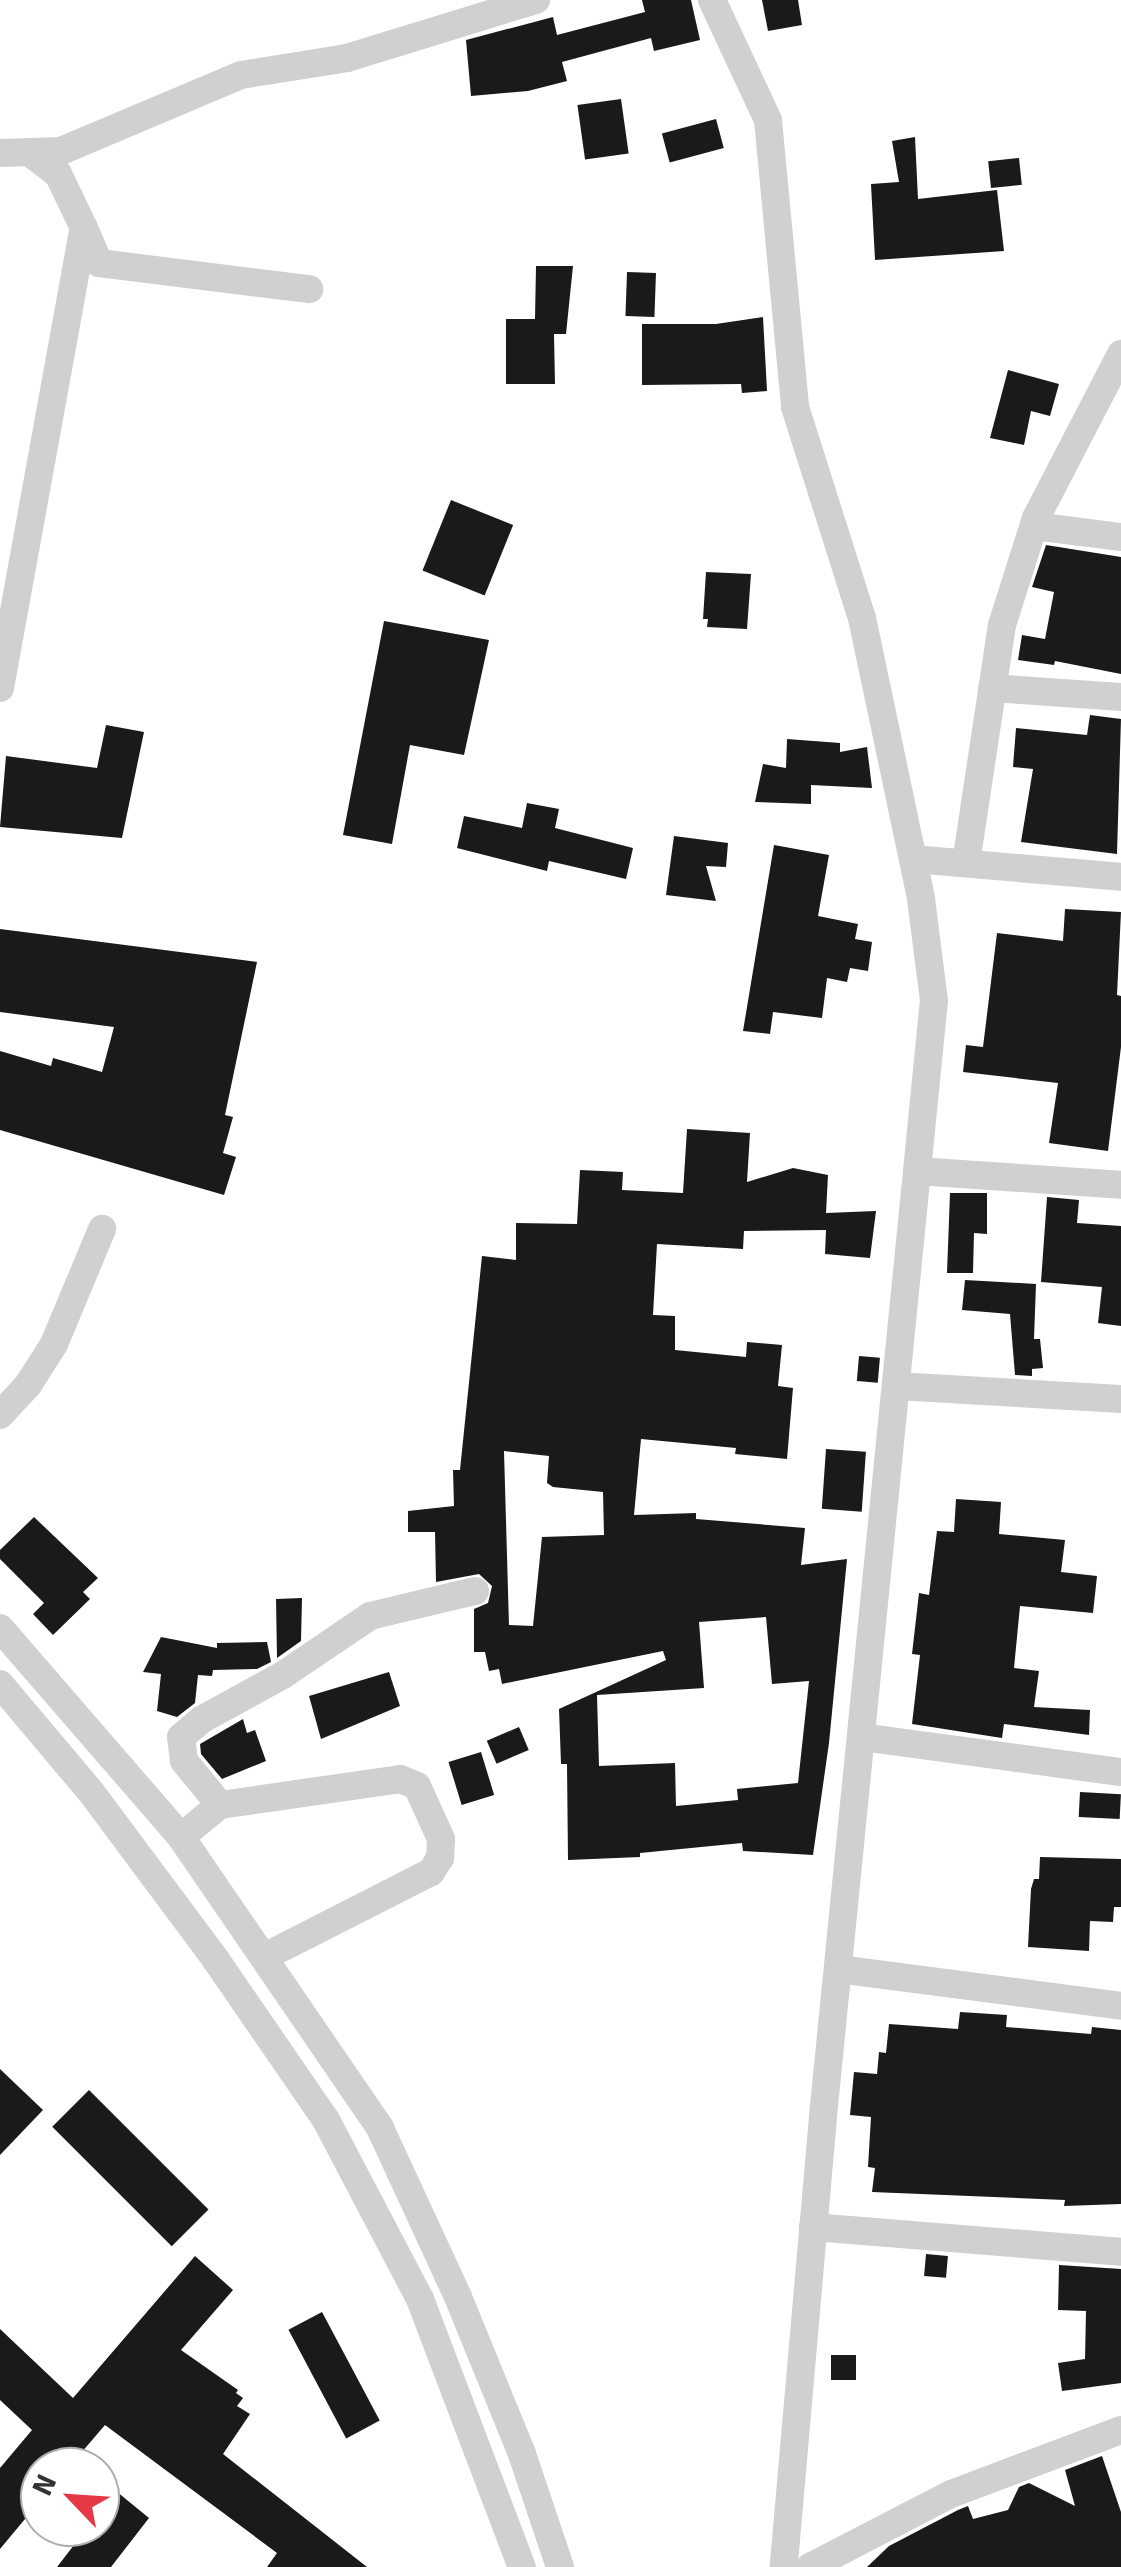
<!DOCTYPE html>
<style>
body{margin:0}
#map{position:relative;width:1121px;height:2567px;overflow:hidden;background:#fff;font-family:Signika,sans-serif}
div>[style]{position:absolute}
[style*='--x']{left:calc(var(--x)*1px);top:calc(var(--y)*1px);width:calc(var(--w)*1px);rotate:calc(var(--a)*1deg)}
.building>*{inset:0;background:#1a1a1a;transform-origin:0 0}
.minor>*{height:28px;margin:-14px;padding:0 14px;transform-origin:14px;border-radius:14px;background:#d0d0d0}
span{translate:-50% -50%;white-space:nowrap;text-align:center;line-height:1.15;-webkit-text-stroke:10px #fff;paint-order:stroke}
.north{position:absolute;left:20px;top:2447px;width:100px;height:100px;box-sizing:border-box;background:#fff;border:2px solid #adadad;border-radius:50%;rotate:295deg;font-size:28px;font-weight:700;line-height:40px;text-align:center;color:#333}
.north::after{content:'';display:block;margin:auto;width:35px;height:45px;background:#e63946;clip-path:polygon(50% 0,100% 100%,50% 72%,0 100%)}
</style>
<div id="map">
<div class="building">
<i style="clip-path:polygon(642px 0,691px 0,700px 40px,654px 51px,651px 38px,562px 62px,567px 81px,528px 91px,471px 96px,466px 40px,553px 17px,557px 35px,645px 12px)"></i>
<i style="clip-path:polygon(762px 0,798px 0,802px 25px,768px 31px)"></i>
<i style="left:621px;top:99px;width:55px;height:44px;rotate:82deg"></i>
<i style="left:716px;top:119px;width:30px;height:56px;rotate:75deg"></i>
<i style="clip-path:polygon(915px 137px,918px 199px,997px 190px,1004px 251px,875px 260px,871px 184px,899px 182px,892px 141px)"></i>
<i style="left:1019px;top:158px;width:27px;height:31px;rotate:84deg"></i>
<i style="clip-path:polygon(536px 266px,573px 266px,566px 334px,554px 334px,555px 384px,506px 384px,506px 319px,535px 319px)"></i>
<i style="left:627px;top:272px;width:29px;height:44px;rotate:2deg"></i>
<i style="clip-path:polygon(763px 317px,767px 391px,742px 393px,741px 384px,642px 385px,642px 324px,716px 324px)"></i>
<i style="clip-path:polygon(1008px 370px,1059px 384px,1050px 416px,1031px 411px,1024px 445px,990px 438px)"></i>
<i style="left:451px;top:500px;width:67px;height:76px;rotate:22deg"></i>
<i style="clip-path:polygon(1046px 545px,1121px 557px,1121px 674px,1055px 661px,1054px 665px,1018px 660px,1022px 635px,1045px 639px,1054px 592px,1032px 587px)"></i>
<i style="clip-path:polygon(706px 572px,751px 574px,747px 629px,707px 627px,708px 619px,703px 619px)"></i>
<i style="clip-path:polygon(384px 621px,489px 640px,464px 755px,410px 745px,392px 844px,343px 835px)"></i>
<i style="clip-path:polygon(1090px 715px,1121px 719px,1117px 854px,1021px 842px,1033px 769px,1013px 767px,1016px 728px,1087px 735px)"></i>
<i style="clip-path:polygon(106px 725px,144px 732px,122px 838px,0 827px,6px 756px,97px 768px)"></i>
<i style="clip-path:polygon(787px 739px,840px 743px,840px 752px,867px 747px,872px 788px,811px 785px,811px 804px,755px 802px,763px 764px,786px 768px)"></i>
<i style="clip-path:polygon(527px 803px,559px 809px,555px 828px,633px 848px,626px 879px,549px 861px,547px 871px,457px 848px,464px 816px,522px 828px)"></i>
<i style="clip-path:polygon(674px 836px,728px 843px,726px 867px,706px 866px,716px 901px,666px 895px)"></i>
<i style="clip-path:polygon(774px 845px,829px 855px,818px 916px,858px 924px,855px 939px,872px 942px,868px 971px,850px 968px,847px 982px,827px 978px,822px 1018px,773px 1012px,770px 1034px,743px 1031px)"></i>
<i style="clip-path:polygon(1065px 909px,1121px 912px,1117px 995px,1121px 996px,1121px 1047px,1108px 1151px,1049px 1143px,1058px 1083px,963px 1072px,966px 1045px,983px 1047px,997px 933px,1063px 941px)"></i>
<i style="clip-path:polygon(0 929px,257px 962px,225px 1115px,233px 1117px,223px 1153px,236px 1157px,224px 1195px,0 1130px,0 1051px,51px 1066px,53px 1058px,102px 1072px,114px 1027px,0 1012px)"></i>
<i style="clip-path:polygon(evenodd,687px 1129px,750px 1133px,747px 1182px,793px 1168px,828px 1175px,826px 1213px,876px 1211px,870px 1258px,825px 1254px,826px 1230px,744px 1231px,743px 1249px,657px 1244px,653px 1315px,675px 1316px,675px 1350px,746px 1357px,747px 1342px,782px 1345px,778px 1386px,793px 1388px,787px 1459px,735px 1454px,736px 1448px,641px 1439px,634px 1515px,696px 1513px,696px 1519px,805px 1528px,801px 1565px,847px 1559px,829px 1743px,813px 1855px,743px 1851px,742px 1843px,640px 1853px,640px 1857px,568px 1860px,567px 1764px,561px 1764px,559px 1709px,666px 1660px,663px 1651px,502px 1684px,499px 1669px,489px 1671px,485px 1652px,474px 1652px,474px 1609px,488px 1603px,492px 1586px,479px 1574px,436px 1582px,435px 1532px,408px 1532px,408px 1511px,454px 1506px,453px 1470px,460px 1470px,482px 1256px,516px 1260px,516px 1223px,577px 1224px,580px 1170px,623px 1172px,622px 1190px,683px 1193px,687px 1129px,504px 1451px,549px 1456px,547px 1483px,553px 1487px,603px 1492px,604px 1535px,542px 1537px,533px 1626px,509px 1625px,504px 1451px,687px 1129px,766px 1617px,772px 1684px,809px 1681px,798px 1783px,737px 1789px,738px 1800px,676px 1806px,675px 1763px,599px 1766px,597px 1695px,704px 1688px,699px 1622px,766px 1617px)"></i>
<i style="clip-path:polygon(950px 1193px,987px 1193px,987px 1234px,974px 1233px,973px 1273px,947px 1273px)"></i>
<i style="clip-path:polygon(1047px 1197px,1079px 1200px,1077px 1223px,1121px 1226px,1121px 1326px,1098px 1323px,1102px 1287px,1041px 1282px)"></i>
<i style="clip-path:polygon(965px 1280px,1036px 1284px,1034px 1339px,1040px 1339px,1043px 1368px,1032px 1369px,1032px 1376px,1015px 1375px,1010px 1314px,962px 1310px)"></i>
<i style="left:859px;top:1356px;width:21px;height:25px;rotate:5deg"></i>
<i style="left:826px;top:1449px;width:40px;height:60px;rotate:4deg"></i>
<i style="clip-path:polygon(956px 1499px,1001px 1502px,999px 1534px,1065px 1540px,1061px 1572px,1097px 1576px,1093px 1613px,1020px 1606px,1014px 1668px,1039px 1671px,1034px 1707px,1090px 1710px,1089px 1735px,1004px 1724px,1002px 1738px,912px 1724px,920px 1655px,912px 1654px,919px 1593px,929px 1595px,937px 1531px,954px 1532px)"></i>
<i style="clip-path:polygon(34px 1517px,98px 1578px,83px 1592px,90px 1599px,53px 1635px,33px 1614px,44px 1603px,0 1559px,0 1550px)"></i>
<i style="clip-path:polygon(302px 1598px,301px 1641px,277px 1658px,276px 1599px)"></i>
<i style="clip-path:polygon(161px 1637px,217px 1648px,217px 1643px,267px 1642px,271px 1662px,257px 1669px,213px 1670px,212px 1676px,198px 1675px,195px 1703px,177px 1717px,157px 1711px,161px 1674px,143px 1672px)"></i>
<i style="clip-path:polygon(389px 1672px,400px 1706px,321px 1739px,309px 1696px)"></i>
<i style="clip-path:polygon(243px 1719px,247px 1733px,255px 1730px,266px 1761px,222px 1779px,201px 1754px,200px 1744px)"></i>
<i style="left:519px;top:1727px;width:25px;height:35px;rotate:67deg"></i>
<i style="left:481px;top:1752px;width:45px;height:34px;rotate:73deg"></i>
<i style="left:1080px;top:1792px;width:41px;height:25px;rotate:3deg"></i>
<i style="clip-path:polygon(1040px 1857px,1121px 1859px,1121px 1907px,1114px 1907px,1113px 1922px,1090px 1921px,1089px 1951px,1028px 1947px,1031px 1889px,1034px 1879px,1039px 1879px)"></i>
<i style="clip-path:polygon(960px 2012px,1007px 2015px,1006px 2027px,1091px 2034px,1092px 2027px,1121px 2030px,1121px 2204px,1064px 2206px,1065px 2200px,872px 2192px,875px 2168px,868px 2167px,871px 2117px,850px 2115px,854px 2072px,877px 2074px,879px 2052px,886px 2053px,889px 2024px,958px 2029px)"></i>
<i style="clip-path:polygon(0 2069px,43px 2110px,0 2155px)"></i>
<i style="left:89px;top:2090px;width:169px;height:52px;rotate:45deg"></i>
<i style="left:926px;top:2254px;width:22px;height:22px;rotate:5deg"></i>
<i style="clip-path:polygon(195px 2256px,233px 2290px,181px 2350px,238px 2390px,236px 2393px,243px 2398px,237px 2406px,250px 2414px,223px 2454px,367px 2567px,267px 2567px,277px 2553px,105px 2425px,69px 2467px,40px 2467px,40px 2501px,0 2549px,0 2468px,32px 2430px,0 2400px,0 2329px,73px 2398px)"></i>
<i style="clip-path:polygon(1059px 2265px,1121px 2269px,1121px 2383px,1062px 2391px,1058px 2363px,1085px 2359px,1086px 2311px,1058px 2310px)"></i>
<i style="left:322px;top:2312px;width:123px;height:38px;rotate:62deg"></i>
<i style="left:831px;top:2355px;width:25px;height:25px"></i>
<i style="clip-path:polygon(1102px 2456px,1121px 2512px,1121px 2567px,867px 2567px,889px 2546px,958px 2510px,968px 2506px,973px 2519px,1008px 2510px,1019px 2487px,1029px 2483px,1075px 2506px,1065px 2470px)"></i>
<i style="clip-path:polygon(116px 2491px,149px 2518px,111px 2567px,57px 2567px,88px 2527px,100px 2527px,100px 2511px)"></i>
</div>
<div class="minor">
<i style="--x:712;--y:0;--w:132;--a:65"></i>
<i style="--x:768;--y:120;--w:288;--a:84.6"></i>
<i style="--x:795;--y:407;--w:221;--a:72.4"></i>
<i style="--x:862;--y:618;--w:287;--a:78.1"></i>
<i style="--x:921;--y:899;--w:102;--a:82.7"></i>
<i style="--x:934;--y:1000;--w:1123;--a:95.68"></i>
<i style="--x:823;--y:2117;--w:452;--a:95"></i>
<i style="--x:0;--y:153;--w:61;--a:-1.9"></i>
<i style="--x:61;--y:151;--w:195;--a:-22.9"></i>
<i style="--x:241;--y:75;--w:107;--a:-9.1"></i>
<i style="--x:347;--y:58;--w:198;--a:-17.1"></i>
<i style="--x:84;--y:228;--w:38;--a:67"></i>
<i style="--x:99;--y:263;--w:212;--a:7.1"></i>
<i style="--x:1034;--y:526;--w:88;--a:7.2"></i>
<i style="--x:0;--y:688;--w:468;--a:-79.7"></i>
<i style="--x:84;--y:228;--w:60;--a:-115.7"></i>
<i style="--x:58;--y:174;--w:36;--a:-143"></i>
<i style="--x:992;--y:688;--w:129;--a:4"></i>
<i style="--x:913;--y:859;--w:209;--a:4.9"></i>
<i style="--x:966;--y:863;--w:241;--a:-81.4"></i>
<i style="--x:1002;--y:625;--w:112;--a:-72.4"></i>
<i style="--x:1036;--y:518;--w:185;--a:-62.6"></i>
<i style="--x:917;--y:1171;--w:204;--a:3.9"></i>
<i style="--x:896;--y:1386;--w:225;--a:3.3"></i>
<i style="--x:0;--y:1415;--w:41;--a:-47"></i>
<i style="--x:28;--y:1385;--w:49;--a:-57.6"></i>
<i style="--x:54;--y:1344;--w:125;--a:-67.3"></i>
<i style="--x:0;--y:1628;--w:276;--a:49.1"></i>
<i style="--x:181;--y:1837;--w:353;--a:55.6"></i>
<i style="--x:380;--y:2128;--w:186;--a:65.2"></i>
<i style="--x:458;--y:2297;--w:170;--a:67.8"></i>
<i style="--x:522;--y:2454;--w:119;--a:71.4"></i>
<i style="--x:0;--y:1684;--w:141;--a:49.9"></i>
<i style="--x:91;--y:1792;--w:209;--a:53.3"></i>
<i style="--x:216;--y:1960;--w:194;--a:55.5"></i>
<i style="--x:326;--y:2120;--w:202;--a:62.3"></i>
<i style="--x:420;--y:2299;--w:287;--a:69.2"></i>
<i style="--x:861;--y:1737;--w:262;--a:7.7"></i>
<i style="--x:220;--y:1805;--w:57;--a:-129.3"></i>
<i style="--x:184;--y:1761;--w:24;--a:-97"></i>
<i style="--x:181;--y:1737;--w:26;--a:-40"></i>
<i style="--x:201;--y:1720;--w:94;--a:-28.8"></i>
<i style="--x:283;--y:1675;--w:105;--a:-34.1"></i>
<i style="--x:370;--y:1616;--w:108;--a:-13.4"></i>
<i style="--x:181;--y:1837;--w:50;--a:-39.4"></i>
<i style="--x:220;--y:1805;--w:182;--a:-8.2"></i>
<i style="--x:400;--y:1779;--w:18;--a:22"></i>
<i style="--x:417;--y:1786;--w:58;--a:65.6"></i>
<i style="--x:441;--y:1839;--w:19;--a:93"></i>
<i style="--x:440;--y:1858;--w:17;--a:123"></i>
<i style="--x:431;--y:1872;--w:187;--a:153"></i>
<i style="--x:838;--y:1969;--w:285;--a:7.4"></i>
<i style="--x:813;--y:2227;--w:309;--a:4.6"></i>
<i style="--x:810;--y:2567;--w:159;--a:-27.4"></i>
<i style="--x:951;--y:2494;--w:182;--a:-20.6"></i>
</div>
<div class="north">N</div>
</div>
